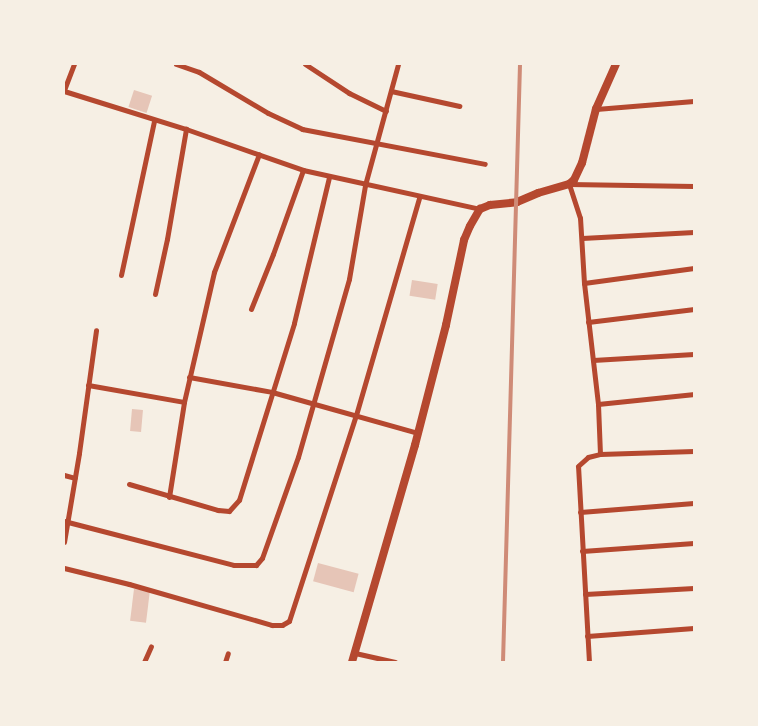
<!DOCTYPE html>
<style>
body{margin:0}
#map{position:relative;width:758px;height:726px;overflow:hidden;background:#f6efe4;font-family:"Space Grotesk",sans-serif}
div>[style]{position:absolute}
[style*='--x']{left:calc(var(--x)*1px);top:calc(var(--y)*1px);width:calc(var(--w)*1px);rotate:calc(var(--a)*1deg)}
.building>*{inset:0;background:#e6c5b7;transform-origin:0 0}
.minor>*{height:5px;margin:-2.5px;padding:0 2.5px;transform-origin:2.5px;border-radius:2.5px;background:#b5482f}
.tertiary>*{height:8px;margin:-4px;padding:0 4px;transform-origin:4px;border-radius:4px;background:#b5482f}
.rail>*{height:4px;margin:-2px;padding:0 2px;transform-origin:2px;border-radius:2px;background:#cf8b77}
span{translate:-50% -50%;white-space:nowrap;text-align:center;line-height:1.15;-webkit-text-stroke:5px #f6efe4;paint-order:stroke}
.frame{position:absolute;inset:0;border:65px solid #f6efe4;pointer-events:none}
</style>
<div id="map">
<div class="building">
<i style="left:134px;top:90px;width:19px;height:18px;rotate:18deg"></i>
<i style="left:412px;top:280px;width:26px;height:16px;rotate:9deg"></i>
<i style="left:132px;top:409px;width:11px;height:22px;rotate:5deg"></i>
<i style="left:318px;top:563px;width:42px;height:19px;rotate:15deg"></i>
<i style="left:134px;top:589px;width:16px;height:32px;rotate:7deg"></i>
</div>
<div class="minor">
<i style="--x:176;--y:64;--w:24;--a:19"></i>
<i style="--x:199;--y:72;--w:80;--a:30.7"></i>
<i style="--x:268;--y:113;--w:38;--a:25"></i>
<i style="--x:302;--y:129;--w:186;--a:10.8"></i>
<i style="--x:305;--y:64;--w:53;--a:33.4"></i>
<i style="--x:349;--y:93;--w:41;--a:25.9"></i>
<i style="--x:64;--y:90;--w:28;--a:-69"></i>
<i style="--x:64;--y:91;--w:128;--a:17.3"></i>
<i style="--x:186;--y:129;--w:124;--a:19.3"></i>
<i style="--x:303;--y:170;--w:181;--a:12.4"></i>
<i style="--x:391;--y:91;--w:70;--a:12.4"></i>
<i style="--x:596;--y:109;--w:98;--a:-4.7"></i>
<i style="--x:582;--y:238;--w:112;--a:-3.1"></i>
<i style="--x:121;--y:275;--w:157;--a:-77.9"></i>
<i style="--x:584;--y:283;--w:111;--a:-7.8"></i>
<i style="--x:155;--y:294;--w:56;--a:-77.7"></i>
<i style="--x:167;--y:239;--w:112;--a:-80.2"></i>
<i style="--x:251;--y:309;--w:59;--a:-68.2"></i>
<i style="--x:273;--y:254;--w:89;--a:-70.3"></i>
<i style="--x:588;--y:322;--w:107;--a:-7"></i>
<i style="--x:593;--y:360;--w:101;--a:-3.4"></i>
<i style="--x:189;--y:377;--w:84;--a:10.2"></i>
<i style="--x:272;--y:392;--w:152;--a:15.7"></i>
<i style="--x:88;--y:385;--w:97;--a:10"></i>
<i style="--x:598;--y:404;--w:97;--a:-5.9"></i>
<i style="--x:600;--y:454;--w:50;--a:-92.3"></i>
<i style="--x:598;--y:404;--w:122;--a:-96.6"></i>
<i style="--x:584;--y:283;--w:65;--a:-93.5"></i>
<i style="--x:580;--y:218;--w:36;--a:-108"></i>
<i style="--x:569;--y:184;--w:125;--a:0.9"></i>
<i style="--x:64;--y:475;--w:11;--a:15"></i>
<i style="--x:129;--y:484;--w:93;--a:16.3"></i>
<i style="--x:218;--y:510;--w:11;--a:5"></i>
<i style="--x:229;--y:511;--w:15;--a:-48"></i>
<i style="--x:239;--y:500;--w:185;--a:-72.7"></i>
<i style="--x:294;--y:323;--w:150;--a:-76.5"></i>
<i style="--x:169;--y:497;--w:96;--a:-81"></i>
<i style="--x:184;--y:402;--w:133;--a:-77"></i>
<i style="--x:214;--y:272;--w:126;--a:-69.1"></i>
<i style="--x:580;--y:512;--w:114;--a:-4.5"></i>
<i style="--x:64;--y:521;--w:176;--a:14.5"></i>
<i style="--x:234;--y:565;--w:22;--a:0"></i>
<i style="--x:256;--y:565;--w:9;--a:-49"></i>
<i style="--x:262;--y:558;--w:107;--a:-70.4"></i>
<i style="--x:298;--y:457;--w:185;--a:-74"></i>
<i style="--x:349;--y:279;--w:95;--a:-80.3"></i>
<i style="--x:365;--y:185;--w:125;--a:-74.7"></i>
<i style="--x:64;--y:542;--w:90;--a:-80.4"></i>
<i style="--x:79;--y:453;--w:124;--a:-82.1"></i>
<i style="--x:582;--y:551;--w:112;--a:-4.1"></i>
<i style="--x:64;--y:568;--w:67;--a:13.8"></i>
<i style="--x:129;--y:584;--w:149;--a:16"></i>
<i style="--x:272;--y:625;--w:10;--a:0"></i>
<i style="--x:282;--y:625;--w:8;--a:-30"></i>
<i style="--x:289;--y:621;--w:217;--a:-72"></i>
<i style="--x:356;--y:415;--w:226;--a:-73.8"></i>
<i style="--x:585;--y:594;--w:109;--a:-3.2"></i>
<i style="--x:587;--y:636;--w:107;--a:-4.3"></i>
<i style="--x:355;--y:653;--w:41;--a:12.7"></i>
<i style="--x:144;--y:662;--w:17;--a:-66"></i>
<i style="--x:225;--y:662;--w:9;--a:-72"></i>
<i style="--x:589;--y:662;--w:196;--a:-93.2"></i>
<i style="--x:578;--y:466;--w:13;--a:-42"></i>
<i style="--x:588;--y:457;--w:12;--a:-14"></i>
<i style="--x:600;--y:454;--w:94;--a:-1.8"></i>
</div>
<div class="tertiary">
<i style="--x:352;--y:662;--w:226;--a:-73.8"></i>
<i style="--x:415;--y:445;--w:124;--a:-75.5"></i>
<i style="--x:446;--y:325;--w:87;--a:-78"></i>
<i style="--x:464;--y:240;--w:15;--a:-67"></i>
<i style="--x:470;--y:226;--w:20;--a:-60"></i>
<i style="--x:480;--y:209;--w:11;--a:-22"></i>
<i style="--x:490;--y:205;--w:27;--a:-6"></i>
<i style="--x:517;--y:202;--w:23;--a:-23"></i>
<i style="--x:538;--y:193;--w:32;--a:-16"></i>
<i style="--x:569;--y:184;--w:6;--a:-39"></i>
<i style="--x:574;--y:180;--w:19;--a:-65"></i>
<i style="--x:582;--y:163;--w:56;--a:-75.5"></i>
<i style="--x:596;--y:109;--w:49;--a:-66"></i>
</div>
<div class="rail">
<i style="--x:503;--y:662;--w:598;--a:-88.37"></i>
</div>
<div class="frame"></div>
</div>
